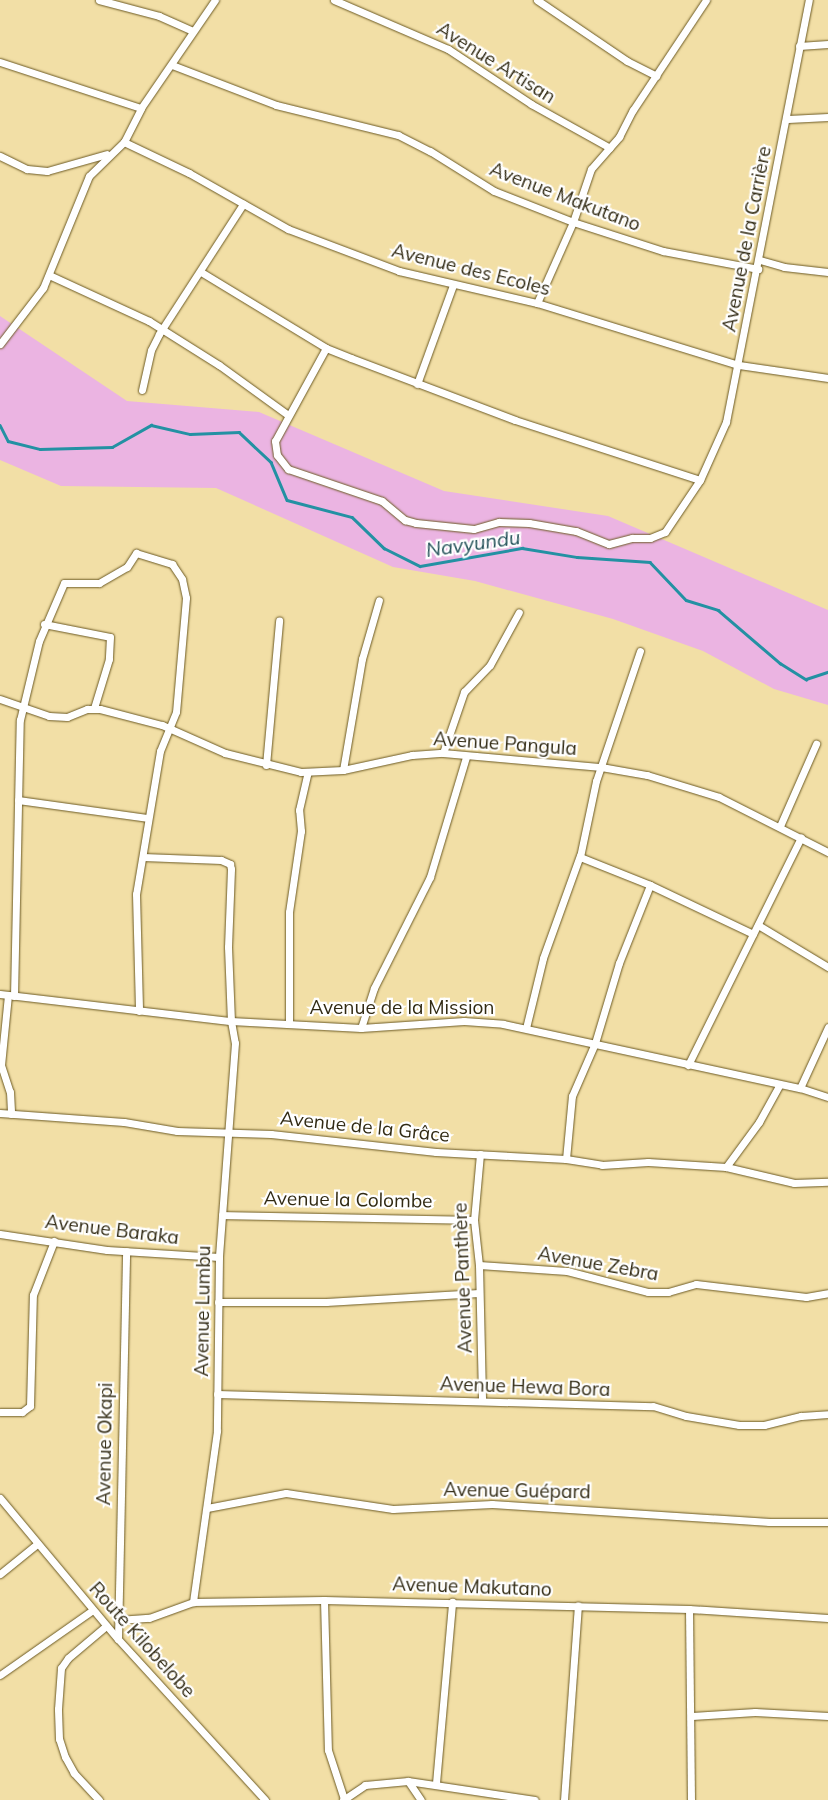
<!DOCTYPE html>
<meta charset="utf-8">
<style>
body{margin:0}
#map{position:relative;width:828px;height:1800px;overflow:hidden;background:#f2dfa6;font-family:Mulish,sans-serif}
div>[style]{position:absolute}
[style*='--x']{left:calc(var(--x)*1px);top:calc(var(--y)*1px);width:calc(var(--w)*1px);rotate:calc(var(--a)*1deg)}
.green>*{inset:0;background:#ebb4e2}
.stream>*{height:2.5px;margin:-1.25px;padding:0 1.25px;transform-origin:1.25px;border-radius:1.25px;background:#2391a3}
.roads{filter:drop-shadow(0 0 1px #6c5a24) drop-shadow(0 0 1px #6c5a24)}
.street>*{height:7px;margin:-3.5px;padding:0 3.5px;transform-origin:3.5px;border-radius:3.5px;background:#fff}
span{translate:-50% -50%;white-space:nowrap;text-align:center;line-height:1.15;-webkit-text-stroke:4.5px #fff;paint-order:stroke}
.street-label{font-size:19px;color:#312a13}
.water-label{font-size:20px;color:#245159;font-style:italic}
</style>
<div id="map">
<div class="green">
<i style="clip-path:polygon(0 316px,127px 401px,259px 412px,444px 491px,608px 516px,828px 610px,828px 705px,774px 689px,703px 651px,613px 619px,475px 581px,393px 567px,216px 488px,61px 486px,0 460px)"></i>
</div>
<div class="stream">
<i style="--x:0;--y:425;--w:18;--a:63"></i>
<i style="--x:8;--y:441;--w:33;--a:14"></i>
<i style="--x:40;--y:449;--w:72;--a:-1.6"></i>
<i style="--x:112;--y:447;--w:45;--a:-29.4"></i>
<i style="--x:151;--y:425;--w:40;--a:13"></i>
<i style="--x:190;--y:434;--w:49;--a:-2.3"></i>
<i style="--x:239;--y:432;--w:44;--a:43.2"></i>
<i style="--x:271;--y:462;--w:41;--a:67.2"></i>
<i style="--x:287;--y:500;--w:67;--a:14.7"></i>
<i style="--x:352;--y:517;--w:45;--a:44.1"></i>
<i style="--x:384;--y:548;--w:40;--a:26.6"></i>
<i style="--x:420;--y:566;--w:104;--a:-10"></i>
<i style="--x:522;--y:548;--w:56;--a:9.3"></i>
<i style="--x:577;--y:557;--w:73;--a:3.9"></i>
<i style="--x:650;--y:562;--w:52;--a:46.5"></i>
<i style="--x:686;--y:600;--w:34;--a:17"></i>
<i style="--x:718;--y:610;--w:82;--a:40.5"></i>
<i style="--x:780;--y:663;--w:31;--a:32"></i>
<i style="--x:806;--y:679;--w:23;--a:-18"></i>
</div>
<div class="roads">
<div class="street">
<i style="--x:99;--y:0;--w:62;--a:14.9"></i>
<i style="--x:159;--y:16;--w:37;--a:24"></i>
<i style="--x:334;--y:0;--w:124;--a:23.3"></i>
<i style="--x:448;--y:49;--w:100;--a:33.5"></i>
<i style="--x:531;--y:104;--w:90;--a:29.1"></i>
<i style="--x:537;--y:0;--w:109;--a:34.1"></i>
<i style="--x:627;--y:61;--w:33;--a:27"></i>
<i style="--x:799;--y:46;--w:29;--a:-4"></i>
<i style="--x:0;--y:62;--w:148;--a:18.1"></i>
<i style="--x:172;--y:65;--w:111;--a:21"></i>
<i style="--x:276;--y:105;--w:126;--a:13.8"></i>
<i style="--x:398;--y:135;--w:36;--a:27"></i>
<i style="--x:430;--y:151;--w:75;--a:32"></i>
<i style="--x:494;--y:191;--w:85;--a:21.4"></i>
<i style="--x:573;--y:222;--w:95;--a:17.9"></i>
<i style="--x:663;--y:251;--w:97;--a:10.7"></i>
<i style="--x:788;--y:119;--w:40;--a:-2.9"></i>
<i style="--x:124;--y:142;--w:72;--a:25.5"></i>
<i style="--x:189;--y:173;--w:114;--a:29.5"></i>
<i style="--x:288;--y:229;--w:119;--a:20.7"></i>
<i style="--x:399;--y:271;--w:142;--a:13.1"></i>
<i style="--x:537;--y:303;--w:211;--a:17.1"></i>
<i style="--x:739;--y:365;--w:90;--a:8.3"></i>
<i style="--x:0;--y:156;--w:30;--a:26"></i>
<i style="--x:27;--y:169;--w:20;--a:6"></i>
<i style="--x:47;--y:171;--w:62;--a:-15.8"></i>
<i style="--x:760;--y:260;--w:25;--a:16"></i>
<i style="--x:784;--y:267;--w:44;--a:6.5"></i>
<i style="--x:201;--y:272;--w:146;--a:31.3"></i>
<i style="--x:326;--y:348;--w:27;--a:22"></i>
<i style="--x:351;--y:358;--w:175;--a:20.7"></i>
<i style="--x:515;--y:420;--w:194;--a:18"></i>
<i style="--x:49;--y:275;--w:110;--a:24.7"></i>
<i style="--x:149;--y:321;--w:83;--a:32.2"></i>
<i style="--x:219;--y:365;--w:85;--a:35.9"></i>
<i style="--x:537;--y:303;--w:89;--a:-66"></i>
<i style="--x:573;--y:222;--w:56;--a:-71.2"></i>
<i style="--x:591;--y:169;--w:43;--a:-48.8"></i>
<i style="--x:619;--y:137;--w:30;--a:-63"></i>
<i style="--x:633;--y:110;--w:132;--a:-56.4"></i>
<i style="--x:0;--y:344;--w:71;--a:-52.5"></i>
<i style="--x:43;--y:288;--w:121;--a:-67.7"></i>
<i style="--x:89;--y:176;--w:49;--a:-44.2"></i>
<i style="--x:124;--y:142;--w:38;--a:-63"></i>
<i style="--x:141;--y:108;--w:131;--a:-55.6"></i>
<i style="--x:326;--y:348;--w:106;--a:118.7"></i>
<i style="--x:275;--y:441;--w:14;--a:82"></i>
<i style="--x:277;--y:455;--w:18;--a:52"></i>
<i style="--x:288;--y:469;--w:99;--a:18.8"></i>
<i style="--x:382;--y:501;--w:30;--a:40"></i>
<i style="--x:405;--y:520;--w:11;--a:15"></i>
<i style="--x:416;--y:523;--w:58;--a:5.9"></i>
<i style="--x:474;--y:529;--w:26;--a:-16"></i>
<i style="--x:499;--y:522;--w:30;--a:2"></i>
<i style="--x:529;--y:523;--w:48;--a:9.7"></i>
<i style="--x:576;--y:531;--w:35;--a:22"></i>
<i style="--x:609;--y:544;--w:24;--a:-15"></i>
<i style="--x:632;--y:538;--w:18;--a:0"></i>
<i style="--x:650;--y:538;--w:16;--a:-22"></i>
<i style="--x:665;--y:532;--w:63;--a:-56.1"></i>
<i style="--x:700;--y:480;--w:64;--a:-65.9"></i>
<i style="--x:726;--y:422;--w:430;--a:-78.9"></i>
<i style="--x:417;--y:384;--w:105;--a:-70"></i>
<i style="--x:142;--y:390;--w:41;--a:-77.3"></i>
<i style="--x:151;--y:350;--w:18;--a:-63"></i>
<i style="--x:159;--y:334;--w:155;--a:-57.1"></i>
<i style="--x:44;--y:624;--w:67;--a:11.1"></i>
<i style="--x:110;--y:637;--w:22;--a:93"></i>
<i style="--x:109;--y:659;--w:51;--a:107"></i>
<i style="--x:640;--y:651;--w:137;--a:108.7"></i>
<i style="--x:596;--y:781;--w:78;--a:101.9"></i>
<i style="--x:580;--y:857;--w:75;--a:21.8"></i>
<i style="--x:650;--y:885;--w:114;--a:25.4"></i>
<i style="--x:0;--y:699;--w:52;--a:19.1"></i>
<i style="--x:49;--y:716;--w:18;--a:3"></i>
<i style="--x:67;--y:717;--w:22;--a:-22"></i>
<i style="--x:87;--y:709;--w:13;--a:0"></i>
<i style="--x:100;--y:709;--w:64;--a:14.5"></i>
<i style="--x:162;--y:725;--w:69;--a:24"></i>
<i style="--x:225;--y:753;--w:78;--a:14"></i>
<i style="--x:301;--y:772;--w:42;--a:-2.7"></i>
<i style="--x:343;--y:770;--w:71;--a:-12.3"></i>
<i style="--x:412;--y:755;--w:31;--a:-4"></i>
<i style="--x:443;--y:753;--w:159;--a:5.1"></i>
<i style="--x:601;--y:767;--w:47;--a:9.9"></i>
<i style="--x:647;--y:775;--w:75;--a:17"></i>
<i style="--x:719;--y:797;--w:122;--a:26.8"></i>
<i style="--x:443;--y:753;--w:65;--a:-71"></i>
<i style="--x:464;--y:692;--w:37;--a:-46"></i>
<i style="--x:490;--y:665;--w:60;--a:-61.3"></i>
<i style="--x:266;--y:765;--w:145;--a:-84.8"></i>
<i style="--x:343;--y:770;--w:113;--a:-80.3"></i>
<i style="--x:362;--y:659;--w:61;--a:-73.9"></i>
<i style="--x:18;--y:800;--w:130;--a:7.9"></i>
<i style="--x:780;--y:826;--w:90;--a:-66.3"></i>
<i style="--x:143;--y:857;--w:78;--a:2.2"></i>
<i style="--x:221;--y:860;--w:10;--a:24"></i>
<i style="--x:230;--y:864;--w:5;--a:79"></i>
<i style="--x:231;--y:869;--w:78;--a:92.2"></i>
<i style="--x:228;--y:947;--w:74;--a:87.7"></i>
<i style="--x:231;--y:1021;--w:22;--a:80"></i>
<i style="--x:235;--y:1043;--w:215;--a:94.3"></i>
<i style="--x:219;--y:1257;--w:174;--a:90.7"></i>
<i style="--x:217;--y:1431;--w:173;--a:98"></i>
<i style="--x:758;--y:925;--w:82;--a:31"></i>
<i style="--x:0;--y:994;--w:233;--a:6.7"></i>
<i style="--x:231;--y:1021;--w:130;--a:3.1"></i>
<i style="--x:361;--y:1028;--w:103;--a:-3.9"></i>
<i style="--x:464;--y:1021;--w:39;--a:4"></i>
<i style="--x:503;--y:1024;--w:304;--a:12.2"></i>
<i style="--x:800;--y:1088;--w:29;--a:18"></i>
<i style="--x:8;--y:995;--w:70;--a:95.7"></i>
<i style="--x:1;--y:1065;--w:28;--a:72"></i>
<i style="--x:10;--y:1092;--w:22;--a:87"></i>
<i style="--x:14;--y:996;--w:276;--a:-88.8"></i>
<i style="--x:20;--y:720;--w:81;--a:-76.5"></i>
<i style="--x:39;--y:641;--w:63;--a:-66.7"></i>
<i style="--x:64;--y:583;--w:35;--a:0"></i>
<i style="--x:99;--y:583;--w:32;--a:-30"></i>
<i style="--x:127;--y:567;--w:17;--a:-57"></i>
<i style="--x:136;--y:553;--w:38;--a:17"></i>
<i style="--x:172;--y:564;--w:18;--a:56"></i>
<i style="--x:182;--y:579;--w:19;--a:78"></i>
<i style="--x:186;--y:598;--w:114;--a:95"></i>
<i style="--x:176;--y:712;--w:42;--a:112.3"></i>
<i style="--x:160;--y:751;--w:145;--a:99.5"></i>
<i style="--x:136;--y:894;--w:117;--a:88.5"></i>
<i style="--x:289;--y:1023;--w:111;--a:-90"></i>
<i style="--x:289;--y:912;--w:82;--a:-81.6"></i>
<i style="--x:301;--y:831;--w:21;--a:-95"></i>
<i style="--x:299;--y:810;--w:39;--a:-77"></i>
<i style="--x:361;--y:1028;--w:42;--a:-72"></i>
<i style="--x:374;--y:988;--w:124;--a:-63.2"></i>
<i style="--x:430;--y:877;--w:125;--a:-73.3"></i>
<i style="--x:526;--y:1028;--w:72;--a:-76.3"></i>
<i style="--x:543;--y:958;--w:109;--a:-70.2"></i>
<i style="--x:688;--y:1065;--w:254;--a:-63.6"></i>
<i style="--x:800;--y:1088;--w:67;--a:-65.3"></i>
<i style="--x:0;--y:1113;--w:124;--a:4.2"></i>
<i style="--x:124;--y:1122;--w:54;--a:9.6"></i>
<i style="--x:177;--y:1131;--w:94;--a:1.8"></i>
<i style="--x:271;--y:1134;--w:166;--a:6.2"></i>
<i style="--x:436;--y:1152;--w:130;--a:3.1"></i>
<i style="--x:566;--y:1159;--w:36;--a:9"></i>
<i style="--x:602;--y:1165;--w:46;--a:-3.7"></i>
<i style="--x:648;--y:1162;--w:78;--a:3.7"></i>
<i style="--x:726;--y:1167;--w:70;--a:13.2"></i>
<i style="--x:794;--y:1183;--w:34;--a:-2"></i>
<i style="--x:480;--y:1154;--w:66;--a:95.2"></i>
<i style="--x:474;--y:1220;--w:45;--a:83.7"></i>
<i style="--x:479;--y:1265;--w:136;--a:88.7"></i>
<i style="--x:566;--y:1159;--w:63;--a:-84.6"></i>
<i style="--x:572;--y:1096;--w:58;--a:-66.5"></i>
<i style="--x:595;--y:1043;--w:84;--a:-73.3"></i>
<i style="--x:619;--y:963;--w:84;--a:-68.3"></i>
<i style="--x:726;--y:1167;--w:56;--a:-53.7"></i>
<i style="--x:759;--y:1122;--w:43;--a:-61.1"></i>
<i style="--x:222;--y:1215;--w:252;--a:1.1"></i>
<i style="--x:0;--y:1234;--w:108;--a:8.5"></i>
<i style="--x:107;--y:1250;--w:112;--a:3.6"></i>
<i style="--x:479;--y:1265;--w:88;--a:3.9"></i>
<i style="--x:567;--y:1271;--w:84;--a:14.5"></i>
<i style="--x:648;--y:1292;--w:20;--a:0"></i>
<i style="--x:668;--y:1292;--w:29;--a:-16"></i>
<i style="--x:696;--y:1284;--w:111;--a:6.7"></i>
<i style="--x:806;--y:1297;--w:22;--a:-10"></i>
<i style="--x:218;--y:1302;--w:108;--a:0"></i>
<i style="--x:326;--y:1302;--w:153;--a:-3.4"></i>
<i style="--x:217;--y:1394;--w:436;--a:1.6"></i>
<i style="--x:653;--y:1406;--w:34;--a:17"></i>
<i style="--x:686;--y:1416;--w:54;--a:9.6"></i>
<i style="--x:739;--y:1425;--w:25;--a:0"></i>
<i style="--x:764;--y:1425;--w:38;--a:-14"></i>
<i style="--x:801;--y:1416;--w:27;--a:-4"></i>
<i style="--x:0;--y:1412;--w:22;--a:0"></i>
<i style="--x:22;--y:1412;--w:10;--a:-37"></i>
<i style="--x:30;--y:1406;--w:111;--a:-88.5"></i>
<i style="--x:33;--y:1295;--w:58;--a:-68.7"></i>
<i style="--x:0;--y:1498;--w:184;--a:50.1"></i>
<i style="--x:118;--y:1639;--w:218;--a:47.6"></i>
<i style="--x:207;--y:1508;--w:80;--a:-10.8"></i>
<i style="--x:286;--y:1493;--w:108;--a:8.5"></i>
<i style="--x:393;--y:1509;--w:99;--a:-2.9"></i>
<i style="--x:492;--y:1504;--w:278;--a:3.7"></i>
<i style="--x:769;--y:1522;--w:59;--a:0"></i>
<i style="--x:0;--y:1574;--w:48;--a:-39"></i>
<i style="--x:324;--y:1600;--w:150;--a:88.5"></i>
<i style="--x:328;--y:1750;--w:52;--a:71.9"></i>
<i style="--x:689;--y:1609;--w:191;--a:89.4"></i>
<i style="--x:118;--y:1620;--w:31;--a:-4"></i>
<i style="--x:149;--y:1618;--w:47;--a:-20"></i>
<i style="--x:193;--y:1602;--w:131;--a:-0.9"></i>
<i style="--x:324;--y:1600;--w:365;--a:1.4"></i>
<i style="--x:689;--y:1609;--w:139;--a:3.7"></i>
<i style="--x:118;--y:1639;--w:388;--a:-88.8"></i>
<i style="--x:0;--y:1675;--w:113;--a:-35"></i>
<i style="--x:692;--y:1716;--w:63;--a:-3.6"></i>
<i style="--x:755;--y:1712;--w:73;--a:3.1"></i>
<i style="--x:408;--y:1781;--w:23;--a:56"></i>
<i style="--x:436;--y:1783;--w:182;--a:-84.9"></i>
<i style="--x:99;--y:1800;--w:37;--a:-133"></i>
<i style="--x:74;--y:1773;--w:18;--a:-119"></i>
<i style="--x:65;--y:1757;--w:19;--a:-108"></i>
<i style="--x:59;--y:1739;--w:30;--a:-92"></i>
<i style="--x:58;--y:1709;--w:41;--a:-85.8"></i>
<i style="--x:61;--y:1668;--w:12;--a:-55"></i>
<i style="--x:68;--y:1658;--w:50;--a:-40.1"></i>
<i style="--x:343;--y:1800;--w:27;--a:-34"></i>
<i style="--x:365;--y:1785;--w:43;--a:-5.3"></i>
<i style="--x:408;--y:1781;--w:128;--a:8.5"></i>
<i style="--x:564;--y:1800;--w:195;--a:-85.9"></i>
</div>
</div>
<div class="street-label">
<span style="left:496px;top:63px;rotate:32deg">Avenue Artisan</span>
<span style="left:565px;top:197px;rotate:21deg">Avenue Makutano</span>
<span style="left:747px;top:239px;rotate:-79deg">Avenue de la Carrière</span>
<span style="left:471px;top:270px;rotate:14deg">Avenue des Ecoles</span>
<span style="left:505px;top:744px;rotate:4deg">Avenue Pangula</span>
<span style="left:402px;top:1008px">Avenue de la Mission</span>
<span style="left:365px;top:1127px;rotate:6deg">Avenue de la Grâce</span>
<span style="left:348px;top:1200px;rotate:1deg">Avenue la Colombe</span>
<span style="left:112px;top:1230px;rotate:7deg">Avenue Baraka</span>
<span style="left:598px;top:1264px;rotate:10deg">Avenue Zebra</span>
<span style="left:463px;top:1278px;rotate:-92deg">Avenue Panthère</span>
<span style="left:203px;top:1311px;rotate:-89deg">Avenue Lumbu</span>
<span style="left:525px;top:1387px;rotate:2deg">Avenue Hewa Bora</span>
<span style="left:105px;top:1444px;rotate:-89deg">Avenue Okapi</span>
<span style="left:517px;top:1491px;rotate:1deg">Avenue Guépard</span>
<span style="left:472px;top:1587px;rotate:2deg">Avenue Makutano</span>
<span style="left:142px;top:1640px;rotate:48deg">Route Kilobelobe</span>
</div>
<div class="water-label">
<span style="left:473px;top:543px;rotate:-8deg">Navyundu</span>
</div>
</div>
